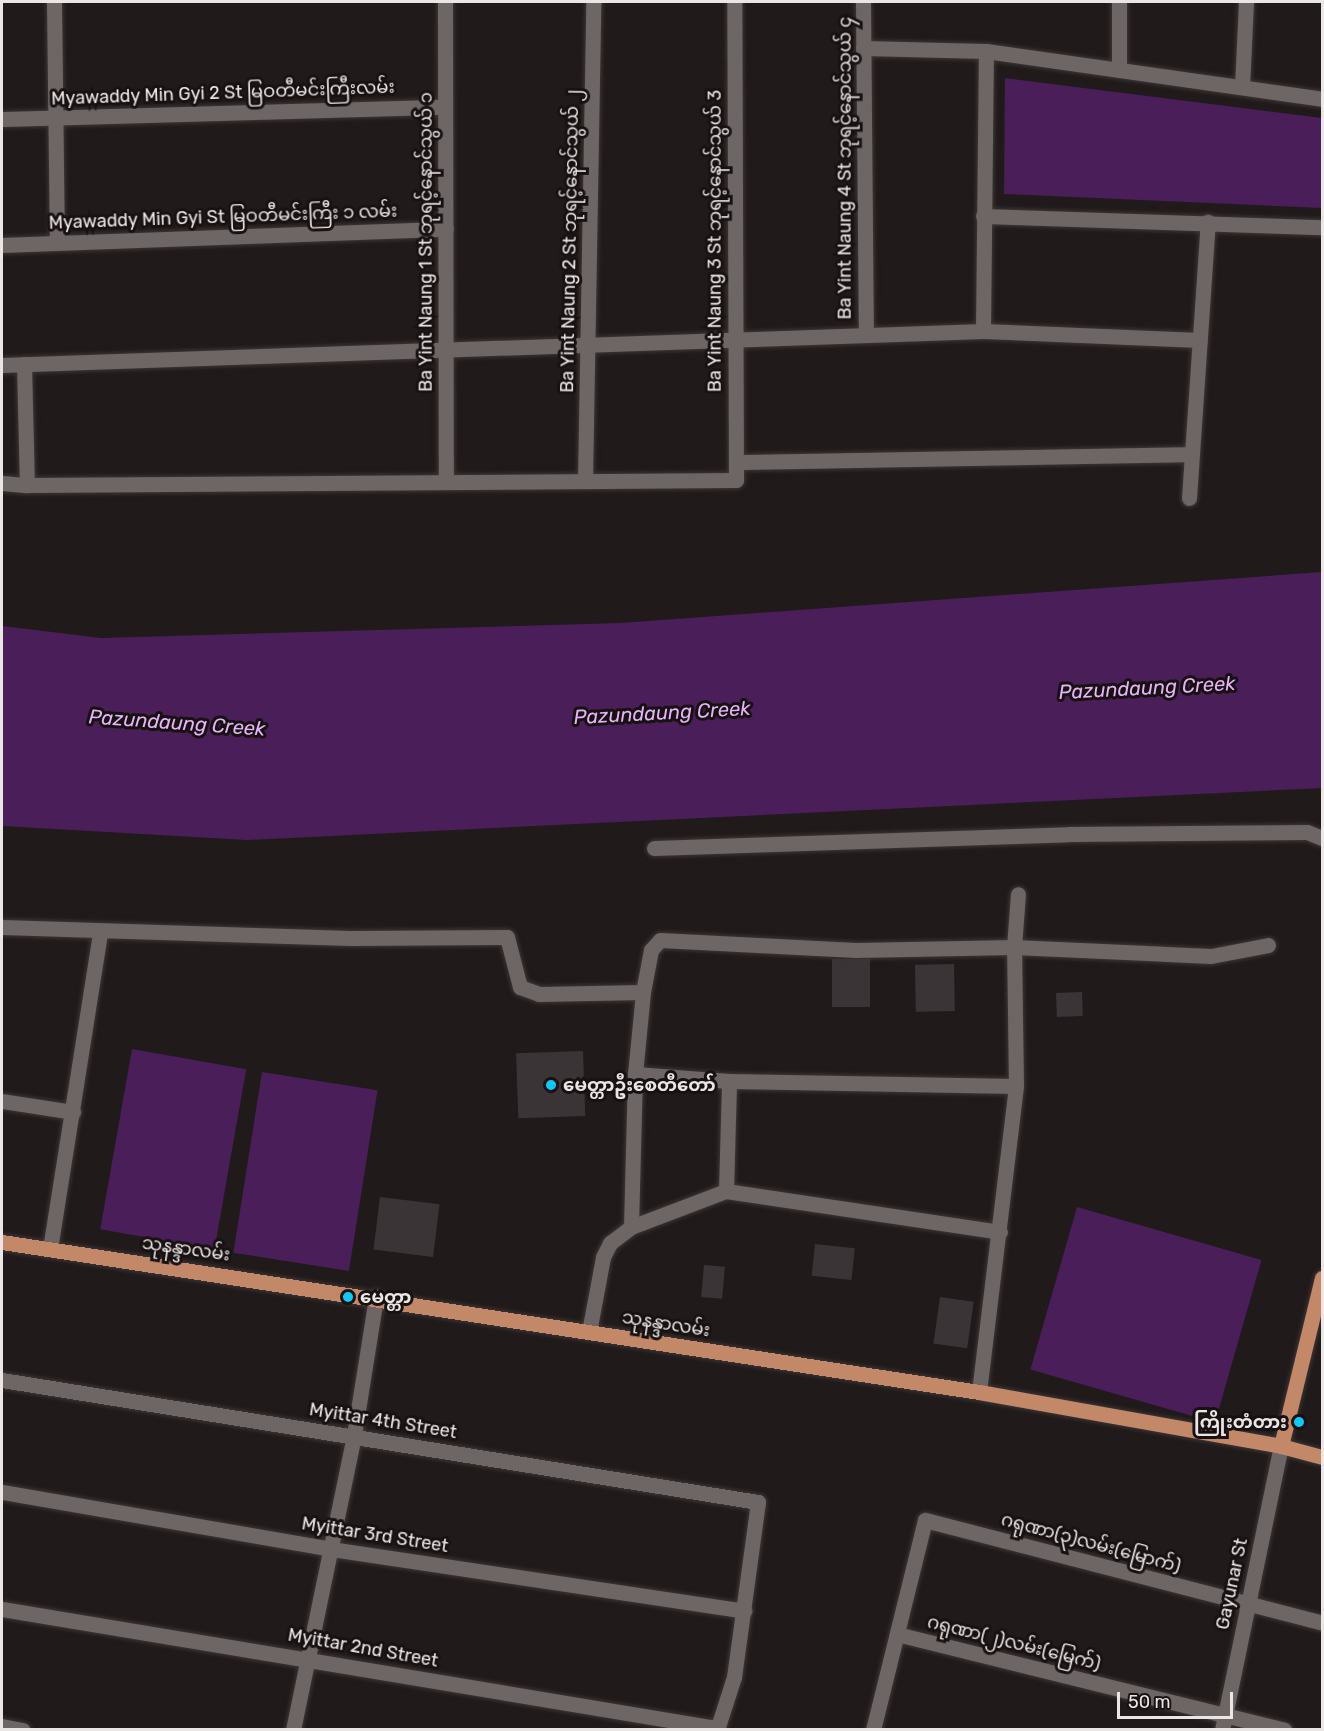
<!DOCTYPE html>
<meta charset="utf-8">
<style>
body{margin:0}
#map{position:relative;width:1324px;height:1731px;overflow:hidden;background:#211a1a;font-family:Rubik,"Noto Sans Myanmar",sans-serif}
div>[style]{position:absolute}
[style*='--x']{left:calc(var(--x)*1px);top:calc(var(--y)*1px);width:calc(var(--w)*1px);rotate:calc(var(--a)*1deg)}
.water>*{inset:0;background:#4a1e59;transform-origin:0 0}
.building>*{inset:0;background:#3b3437;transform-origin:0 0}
.roads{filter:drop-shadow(0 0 2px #3c3636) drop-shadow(0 0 2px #3c3636)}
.minor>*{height:15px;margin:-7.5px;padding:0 7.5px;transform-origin:7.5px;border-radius:7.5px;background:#6e6565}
.major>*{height:15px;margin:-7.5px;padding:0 7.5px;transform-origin:7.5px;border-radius:7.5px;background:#c38868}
.dots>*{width:16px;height:16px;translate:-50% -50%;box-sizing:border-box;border:3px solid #181111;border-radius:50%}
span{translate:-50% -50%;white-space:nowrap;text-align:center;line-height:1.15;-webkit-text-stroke:6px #181111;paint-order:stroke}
.street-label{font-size:18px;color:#ebe6e6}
.poi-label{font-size:18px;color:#ebe6e6;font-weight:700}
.left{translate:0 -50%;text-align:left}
.right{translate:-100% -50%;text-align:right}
.water-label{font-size:20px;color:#e6b3fa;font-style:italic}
.frame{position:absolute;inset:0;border:3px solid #ebe6e6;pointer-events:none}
.scale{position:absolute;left:1117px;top:1692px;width:116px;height:27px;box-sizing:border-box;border:3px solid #ebe6e6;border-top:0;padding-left:8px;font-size:18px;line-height:21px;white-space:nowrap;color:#ebe6e6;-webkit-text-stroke:4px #181111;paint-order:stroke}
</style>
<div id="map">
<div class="water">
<i style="clip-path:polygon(1005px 78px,1322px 118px,1322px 208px,1004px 194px)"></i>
<i style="clip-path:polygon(1322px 572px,1322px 788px,247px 840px,2px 826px,2px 626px,101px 638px,621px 623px)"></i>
<i style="left:132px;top:1049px;width:116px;height:183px;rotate:10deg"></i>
<i style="left:262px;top:1072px;width:117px;height:183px;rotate:9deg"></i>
<i style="left:1077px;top:1207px;width:192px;height:169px;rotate:16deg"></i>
</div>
<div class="building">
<i style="left:832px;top:959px;width:38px;height:48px"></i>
<i style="left:954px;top:964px;width:47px;height:39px;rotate:89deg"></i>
<i style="left:1082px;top:992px;width:24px;height:26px;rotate:88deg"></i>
<i style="left:583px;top:1051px;width:65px;height:67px;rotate:88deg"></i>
<i style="left:380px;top:1197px;width:60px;height:53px;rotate:7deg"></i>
<i style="left:815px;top:1244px;width:40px;height:32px;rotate:6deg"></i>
<i style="left:704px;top:1265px;width:21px;height:32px;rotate:5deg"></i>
<i style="left:940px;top:1297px;width:34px;height:47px;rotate:8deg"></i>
</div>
<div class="roads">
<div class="minor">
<i style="--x:54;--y:2;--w:240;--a:89.3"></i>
<i style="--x:445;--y:2;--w:480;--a:89.9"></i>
<i style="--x:863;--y:2;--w:333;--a:89.5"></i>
<i style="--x:863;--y:48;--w:123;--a:1.4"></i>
<i style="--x:986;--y:51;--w:339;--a:8.1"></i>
<i style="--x:1119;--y:70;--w:68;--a:-90"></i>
<i style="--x:1242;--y:87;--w:85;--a:-87.3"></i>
<i style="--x:2;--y:119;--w:443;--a:-1.6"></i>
<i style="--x:983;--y:216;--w:339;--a:1.9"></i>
<i style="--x:2;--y:245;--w:444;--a:-2.1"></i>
<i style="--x:983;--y:331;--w:280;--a:-89.4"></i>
<i style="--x:24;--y:364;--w:121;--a:88.6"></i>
<i style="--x:27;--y:485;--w:709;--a:-0.4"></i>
<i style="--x:736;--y:480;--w:478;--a:-90.2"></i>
<i style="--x:2;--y:365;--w:982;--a:-1.98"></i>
<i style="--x:983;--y:331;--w:217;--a:2.4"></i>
<i style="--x:736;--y:462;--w:456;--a:-1"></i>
<i style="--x:585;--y:481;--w:479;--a:-89"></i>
<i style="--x:2;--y:483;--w:25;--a:5"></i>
<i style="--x:1189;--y:498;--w:277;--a:-86.1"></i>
<i style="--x:654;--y:848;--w:415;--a:-1.9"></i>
<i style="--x:1069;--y:834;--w:238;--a:-0.5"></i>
<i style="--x:1307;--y:832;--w:16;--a:22"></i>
<i style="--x:2;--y:927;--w:348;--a:1.8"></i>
<i style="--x:350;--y:938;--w:157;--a:-0.4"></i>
<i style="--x:507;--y:937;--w:52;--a:75.4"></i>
<i style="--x:520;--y:987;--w:20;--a:20"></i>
<i style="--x:539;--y:994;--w:104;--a:-1.1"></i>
<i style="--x:635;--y:1074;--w:94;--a:4.3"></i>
<i style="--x:729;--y:1081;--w:287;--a:1"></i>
<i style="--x:2;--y:1101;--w:72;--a:8.8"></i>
<i style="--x:726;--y:1191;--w:110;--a:-88.4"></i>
<i style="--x:631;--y:1227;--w:153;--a:-88.5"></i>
<i style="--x:635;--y:1074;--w:82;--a:-84.4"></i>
<i style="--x:643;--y:992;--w:43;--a:-79.2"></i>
<i style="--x:651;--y:950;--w:13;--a:-48"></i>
<i style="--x:660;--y:940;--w:196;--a:2.9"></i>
<i style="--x:856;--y:950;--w:158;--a:-1.1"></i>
<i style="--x:1014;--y:947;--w:197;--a:2.6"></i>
<i style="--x:1211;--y:956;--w:58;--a:-10.9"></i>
<i style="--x:50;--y:1249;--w:321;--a:-81"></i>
<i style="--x:589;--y:1332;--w:76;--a:-79.4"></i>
<i style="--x:603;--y:1257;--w:16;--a:-63"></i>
<i style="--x:610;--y:1243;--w:26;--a:-37"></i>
<i style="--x:631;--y:1227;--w:102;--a:-20.8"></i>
<i style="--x:726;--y:1191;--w:277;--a:8.5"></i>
<i style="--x:2;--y:1380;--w:766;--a:9.17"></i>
<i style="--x:758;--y:1502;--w:177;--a:97.8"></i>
<i style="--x:734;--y:1677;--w:56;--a:107.8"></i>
<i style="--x:979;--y:1392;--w:308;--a:-83.1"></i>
<i style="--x:1016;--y:1086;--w:139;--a:-90.8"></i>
<i style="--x:1014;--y:947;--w:53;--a:-85.7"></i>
<i style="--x:2;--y:1492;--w:334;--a:9.8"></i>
<i style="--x:331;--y:1549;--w:418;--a:8.5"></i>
<i style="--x:2;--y:1609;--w:725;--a:9.45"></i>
<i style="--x:897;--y:1634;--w:399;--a:13.9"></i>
<i style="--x:2;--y:1726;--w:21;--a:11"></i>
<i style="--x:293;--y:1730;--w:301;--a:-78.3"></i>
<i style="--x:354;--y:1435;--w:140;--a:-80.9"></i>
<i style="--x:873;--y:1730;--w:216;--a:-76.1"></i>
<i style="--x:925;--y:1520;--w:410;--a:14.5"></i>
<i style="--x:1222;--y:1730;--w:290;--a:-78.3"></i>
</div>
<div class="major">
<i style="--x:2;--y:1242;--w:988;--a:8.73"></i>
<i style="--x:979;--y:1392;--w:307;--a:10.1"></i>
<i style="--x:1281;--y:1446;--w:42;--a:15"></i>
<i style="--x:1281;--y:1446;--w:173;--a:-76.3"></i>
</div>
</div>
<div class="dots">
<i style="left:551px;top:1085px;background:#0acafa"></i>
<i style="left:348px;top:1297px;background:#0acafa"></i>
<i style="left:1299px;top:1422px;background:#0acafa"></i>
</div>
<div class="street-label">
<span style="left:223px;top:93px;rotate:-2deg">Myawaddy Min Gyi 2 St မြဝတီမင်းကြီးလမ်း</span>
<span style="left:845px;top:168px;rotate:-90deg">Ba Yint Naung 4 St ဘုရင့်နောင်သွယ် ၄</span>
<span style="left:223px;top:217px;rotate:-2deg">Myawaddy Min Gyi St မြဝတီမင်းကြီး ၁ လမ်း</span>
<span style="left:570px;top:241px;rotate:-89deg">Ba Yint Naung 2 St ဘုရင့်နောင်သွယ် ၂</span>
<span style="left:715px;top:241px;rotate:-90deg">Ba Yint Naung 3 St ဘုရင့်နောင်သွယ် 3</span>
<span style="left:426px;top:242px;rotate:-90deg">Ba Yint Naung 1 St ဘုရင့်နောင်သွယ် ၁</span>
<span style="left:186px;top:1249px;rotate:8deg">သုနန္ဒာလမ်း</span>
<span style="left:666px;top:1324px;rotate:9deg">သုနန္ဒာလမ်း</span>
<span style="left:383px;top:1421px;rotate:9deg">Myittar 4th Street</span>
<span style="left:375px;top:1535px;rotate:9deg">Myittar 3rd Street</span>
<span style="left:1091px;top:1543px;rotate:15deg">ဂရုဏာ(၃)လမ်း(မြောက်)</span>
<span style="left:1232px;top:1584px;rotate:-78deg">Gayunar St</span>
<span style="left:1014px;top:1643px;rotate:14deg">ဂရုဏာ(၂)လမ်း(မြေက်)</span>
<span style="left:363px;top:1648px;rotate:10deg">Myittar 2nd Street</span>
</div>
<div class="poi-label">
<span class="left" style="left:563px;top:1085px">မေတ္တာဦးစေတီတော်</span>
<span class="left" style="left:360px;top:1297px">မေတ္တာ</span>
<span class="right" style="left:1287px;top:1422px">ကြိုးတံတား</span>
</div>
<div class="water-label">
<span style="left:1147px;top:688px;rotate:-3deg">Pazundaung Creek</span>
<span style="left:662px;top:713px;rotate:-3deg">Pazundaung Creek</span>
<span style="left:177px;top:723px;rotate:4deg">Pazundaung Creek</span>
</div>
<div class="frame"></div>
<div class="scale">50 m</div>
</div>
